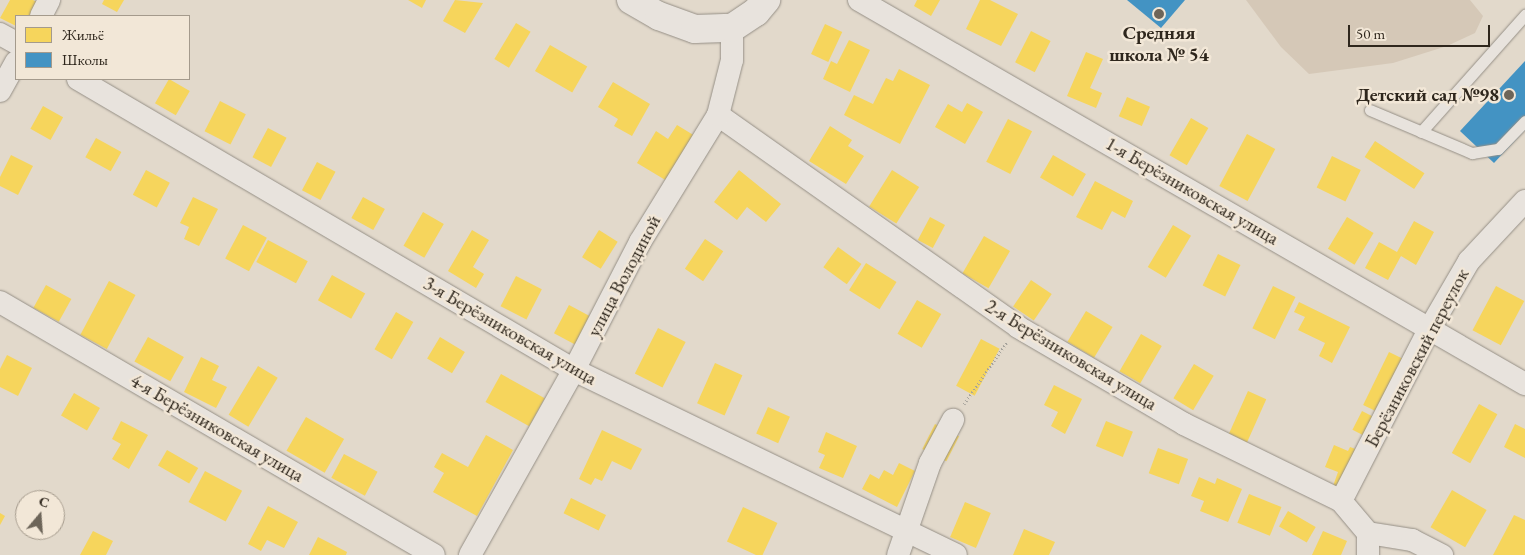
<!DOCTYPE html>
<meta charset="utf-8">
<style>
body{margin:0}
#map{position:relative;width:1525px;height:555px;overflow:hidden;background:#e2d9cb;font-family:"EB Garamond",serif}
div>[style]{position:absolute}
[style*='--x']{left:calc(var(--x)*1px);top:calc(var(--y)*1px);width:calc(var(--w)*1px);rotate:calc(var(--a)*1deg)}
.green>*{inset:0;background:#d5c8b7}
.homes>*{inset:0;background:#f6d55c;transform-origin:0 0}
.schools>*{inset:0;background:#4393c3}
.path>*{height:3px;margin-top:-1.5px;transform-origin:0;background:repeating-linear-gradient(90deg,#a6a39c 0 1px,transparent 0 3.5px)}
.roads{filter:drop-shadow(0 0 1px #958f86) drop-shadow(0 0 1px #958f86)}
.lane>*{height:11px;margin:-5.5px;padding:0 5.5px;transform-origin:5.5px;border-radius:5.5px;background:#e8e3dd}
.street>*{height:22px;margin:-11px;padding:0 11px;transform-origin:11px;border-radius:11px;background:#e8e3dd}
.secondary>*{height:28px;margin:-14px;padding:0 14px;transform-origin:14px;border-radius:14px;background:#e8e3dd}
.dots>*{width:14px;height:14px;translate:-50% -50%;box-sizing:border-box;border:2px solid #f2e7d7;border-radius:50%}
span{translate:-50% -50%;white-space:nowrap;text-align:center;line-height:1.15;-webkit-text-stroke:5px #f2e7d7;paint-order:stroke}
.poi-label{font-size:19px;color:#2e261c;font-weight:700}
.right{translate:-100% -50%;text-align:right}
.street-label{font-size:19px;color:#2e261c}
.legend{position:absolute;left:15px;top:15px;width:175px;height:65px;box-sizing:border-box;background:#f2e7d7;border:1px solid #a49a8c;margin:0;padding:6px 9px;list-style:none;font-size:15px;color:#2e261c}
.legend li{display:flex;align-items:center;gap:10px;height:25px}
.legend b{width:25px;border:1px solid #a49a8c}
.north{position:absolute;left:15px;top:490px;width:50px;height:50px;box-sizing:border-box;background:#f2e7d7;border:1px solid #a49a8c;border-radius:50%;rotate:18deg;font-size:14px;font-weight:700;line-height:20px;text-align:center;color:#2e261c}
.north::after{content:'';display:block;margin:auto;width:18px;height:22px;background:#6d6559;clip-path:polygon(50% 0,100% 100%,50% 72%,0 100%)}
.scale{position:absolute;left:1348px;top:25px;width:142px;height:22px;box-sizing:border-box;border:2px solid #2e261c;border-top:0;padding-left:6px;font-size:15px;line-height:18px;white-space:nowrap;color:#2e261c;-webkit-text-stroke:4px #f2e7d7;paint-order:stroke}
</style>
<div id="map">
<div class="green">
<i style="clip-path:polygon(1246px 0,1470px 0,1483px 16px,1475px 33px,1447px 46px,1393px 63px,1309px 74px,1281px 47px)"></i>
</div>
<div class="homes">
<i style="clip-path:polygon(10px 0,33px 0,39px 3px,33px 16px,16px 16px,16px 26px,0 18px)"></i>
<i style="clip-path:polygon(104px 0,124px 0,117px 12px,102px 4px)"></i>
<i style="clip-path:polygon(408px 0,426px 0,422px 8px)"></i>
<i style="clip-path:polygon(455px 0,483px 3px,465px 33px,443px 21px)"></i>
<i style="clip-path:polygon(917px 0,940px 0,931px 16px,914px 6px)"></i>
<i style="clip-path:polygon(980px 0,990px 0,1018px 14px,1001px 46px,966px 29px)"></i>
<i style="left:516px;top:23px;width:17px;height:42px;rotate:31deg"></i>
<i style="left:825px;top:24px;width:19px;height:33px;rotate:25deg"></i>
<i style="left:1031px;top:31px;width:22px;height:35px;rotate:27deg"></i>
<i style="clip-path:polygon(849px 40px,870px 50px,850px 92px,823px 79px,831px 61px,837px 64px)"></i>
<i style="left:550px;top:45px;width:43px;height:30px;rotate:30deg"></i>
<i style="clip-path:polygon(1086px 52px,1103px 59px,1090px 88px,1102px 93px,1096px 108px,1067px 96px)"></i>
<i style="clip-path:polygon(899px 69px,930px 85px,900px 144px,844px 115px,854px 95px,873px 104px,886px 78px,893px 81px)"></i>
<i style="left:169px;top:79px;width:24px;height:28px;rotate:30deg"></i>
<i style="clip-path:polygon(613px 82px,650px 104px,632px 136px,614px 126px,618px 119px,598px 107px)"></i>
<i style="left:1127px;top:97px;width:25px;height:21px;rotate:23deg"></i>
<i style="left:220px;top:101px;width:29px;height:34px;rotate:27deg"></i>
<i style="clip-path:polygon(967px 103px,983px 112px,965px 144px,935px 127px,948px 104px,962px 112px)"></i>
<i style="left:43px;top:106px;width:23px;height:26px;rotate:29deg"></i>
<i style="left:1191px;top:118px;width:20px;height:43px;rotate:30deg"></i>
<i style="left:1008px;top:119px;width:27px;height:48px;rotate:27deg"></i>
<i style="clip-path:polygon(677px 125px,700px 139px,667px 181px,637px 163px,656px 131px,668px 139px)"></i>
<i style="clip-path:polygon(830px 126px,852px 140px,848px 146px,864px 156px,846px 184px,809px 161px)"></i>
<i style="left:268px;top:128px;width:21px;height:33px;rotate:28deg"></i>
<i style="left:1247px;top:134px;width:32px;height:59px;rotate:28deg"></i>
<i style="left:96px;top:138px;width:29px;height:22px;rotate:29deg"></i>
<i style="left:1375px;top:141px;width:59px;height:19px;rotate:33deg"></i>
<i style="clip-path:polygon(11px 155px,33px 166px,18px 195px,0 186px,0 177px)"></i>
<i style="left:1053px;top:155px;width:38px;height:26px;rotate:30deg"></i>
<i style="left:1332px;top:156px;width:32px;height:35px;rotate:26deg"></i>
<i style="left:317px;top:162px;width:21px;height:32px;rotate:28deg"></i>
<i style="left:146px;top:170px;width:27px;height:28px;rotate:28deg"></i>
<i style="clip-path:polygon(739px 170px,781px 204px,766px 222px,747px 207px,737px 220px,714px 202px)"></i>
<i style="left:892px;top:170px;width:32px;height:43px;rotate:32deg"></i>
<i style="clip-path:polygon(1095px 181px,1133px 201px,1125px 218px,1112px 211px,1102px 230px,1076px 217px)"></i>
<i style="clip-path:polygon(193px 197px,218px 209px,199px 246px,184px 239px,189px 227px,180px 223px)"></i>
<i style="left:363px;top:197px;width:25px;height:24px;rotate:29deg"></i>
<i style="left:423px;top:212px;width:24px;height:39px;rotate:30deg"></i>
<i style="left:930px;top:217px;width:17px;height:26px;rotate:28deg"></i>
<i style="left:1347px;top:217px;width:31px;height:37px;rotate:31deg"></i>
<i style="clip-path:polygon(1414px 221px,1434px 232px,1416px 265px,1401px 256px,1388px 280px,1365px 268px,1379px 242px,1397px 252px)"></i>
<i style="left:243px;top:225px;width:27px;height:38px;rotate:28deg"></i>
<i style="left:1173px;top:225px;width:21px;height:49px;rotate:31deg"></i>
<i style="clip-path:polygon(472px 230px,489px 240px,473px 267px,484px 274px,476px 288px,448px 271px)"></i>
<i style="left:599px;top:230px;width:22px;height:32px;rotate:32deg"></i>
<i style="left:984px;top:236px;width:30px;height:43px;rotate:30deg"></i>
<i style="left:705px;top:239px;width:22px;height:36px;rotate:34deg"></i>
<i style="left:268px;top:240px;width:45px;height:25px;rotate:28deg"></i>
<i style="left:838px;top:247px;width:29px;height:25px;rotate:36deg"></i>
<i style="left:1218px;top:254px;width:25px;height:35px;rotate:26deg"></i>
<i style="left:866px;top:263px;width:36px;height:32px;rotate:32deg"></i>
<i style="left:332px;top:275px;width:38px;height:29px;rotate:29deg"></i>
<i style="left:516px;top:276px;width:29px;height:34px;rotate:27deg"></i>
<i style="left:1031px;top:280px;width:25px;height:32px;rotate:34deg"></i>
<i style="left:109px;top:281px;width:30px;height:61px;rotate:28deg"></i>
<i style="left:46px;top:285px;width:29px;height:26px;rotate:29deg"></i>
<i style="left:1273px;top:286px;width:25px;height:47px;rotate:26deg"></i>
<i style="left:1496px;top:286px;width:32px;height:50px;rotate:28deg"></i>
<i style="left:917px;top:300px;width:28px;height:39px;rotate:30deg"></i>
<i style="clip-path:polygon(1299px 302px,1350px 327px,1332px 363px,1319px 356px,1325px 343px,1298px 330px,1305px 317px,1294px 312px)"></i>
<i style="left:569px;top:305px;width:27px;height:32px;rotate:28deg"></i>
<i style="left:1086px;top:311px;width:31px;height:36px;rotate:31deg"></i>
<i style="left:396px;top:312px;width:20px;height:43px;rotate:30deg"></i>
<i style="left:658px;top:328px;width:31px;height:51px;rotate:27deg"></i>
<i style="left:1141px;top:334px;width:24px;height:43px;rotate:30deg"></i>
<i style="left:148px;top:337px;width:41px;height:28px;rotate:29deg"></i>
<i style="left:440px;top:337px;width:29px;height:25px;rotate:31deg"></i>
<i style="left:981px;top:339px;width:21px;height:53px;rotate:28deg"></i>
<i style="left:1389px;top:352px;width:28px;height:59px;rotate:26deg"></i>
<i style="clip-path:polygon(7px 355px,32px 368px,18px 396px,0 387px,0 369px)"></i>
<i style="clip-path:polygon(201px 357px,219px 366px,212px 380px,227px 387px,216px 408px,184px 392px)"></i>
<i style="left:715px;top:363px;width:30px;height:44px;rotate:24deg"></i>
<i style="left:1194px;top:364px;width:23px;height:40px;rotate:31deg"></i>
<i style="left:258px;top:366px;width:23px;height:57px;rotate:31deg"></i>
<i style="left:501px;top:374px;width:50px;height:32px;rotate:29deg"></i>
<i style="clip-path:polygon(1054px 385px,1082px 399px,1065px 434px,1051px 426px,1058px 412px,1044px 405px)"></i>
<i style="left:1248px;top:391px;width:20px;height:48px;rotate:24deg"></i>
<i style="left:74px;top:393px;width:30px;height:26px;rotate:30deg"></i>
<i style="left:1479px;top:404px;width:21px;height:56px;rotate:29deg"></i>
<i style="left:768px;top:407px;width:24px;height:29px;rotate:24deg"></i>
<i style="left:1362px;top:411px;width:27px;height:21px;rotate:27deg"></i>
<i style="left:306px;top:417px;width:44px;height:39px;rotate:30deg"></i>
<i style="clip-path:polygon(121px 421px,148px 435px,129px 469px,112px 459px,121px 444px,112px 439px)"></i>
<i style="left:1106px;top:421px;width:29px;height:27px;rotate:22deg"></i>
<i style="left:935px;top:424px;width:27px;height:28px;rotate:27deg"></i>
<i style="clip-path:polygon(1515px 424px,1525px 429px,1525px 458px,1504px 447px)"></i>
<i style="clip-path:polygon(602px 430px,642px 449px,631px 470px,612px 461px,602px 481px,595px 478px,591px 485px,579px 479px)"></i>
<i style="clip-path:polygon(826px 432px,857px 446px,843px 478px,819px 468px,825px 455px,818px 452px)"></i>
<i style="clip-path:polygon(486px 435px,513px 450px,477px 516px,433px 492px,444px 473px,434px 467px,442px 453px,468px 467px)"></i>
<i style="clip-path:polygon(1334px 445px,1348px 451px,1350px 447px,1364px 452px,1347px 492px,1333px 486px,1338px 472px,1325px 467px)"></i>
<i style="left:1158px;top:448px;width:32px;height:27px;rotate:20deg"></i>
<i style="left:167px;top:450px;width:36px;height:18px;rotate:30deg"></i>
<i style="left:344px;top:454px;width:38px;height:27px;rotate:28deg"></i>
<i style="clip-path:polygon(899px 463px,915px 471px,897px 507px,862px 489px,870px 474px,879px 479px,884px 470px,893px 475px)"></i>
<i style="left:205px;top:471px;width:42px;height:35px;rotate:28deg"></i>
<i style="clip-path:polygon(1199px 477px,1215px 484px,1217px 478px,1242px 489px,1228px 522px,1200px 511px,1204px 501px,1191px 496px)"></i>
<i style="left:1452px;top:490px;width:40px;height:43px;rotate:30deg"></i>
<i style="left:1249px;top:494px;width:35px;height:31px;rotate:22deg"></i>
<i style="left:571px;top:498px;width:39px;height:17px;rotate:26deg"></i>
<i style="left:965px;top:502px;width:28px;height:38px;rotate:23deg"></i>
<i style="clip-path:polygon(268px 506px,298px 522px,284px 548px,267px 540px,261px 551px,248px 544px)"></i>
<i style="left:743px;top:507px;width:38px;height:38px;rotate:25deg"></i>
<i style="left:1288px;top:511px;width:32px;height:18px;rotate:30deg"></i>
<i style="clip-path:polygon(0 513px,5px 516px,0 525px)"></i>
<i style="clip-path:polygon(1514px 515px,1525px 520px,1525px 555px,1493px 555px)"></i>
<i style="clip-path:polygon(1024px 529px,1055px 542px,1049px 555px,1013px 555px)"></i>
<i style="clip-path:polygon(93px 531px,113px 541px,106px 555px,80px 555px)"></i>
<i style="clip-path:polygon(1323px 531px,1347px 541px,1341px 555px,1312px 555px)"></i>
<i style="clip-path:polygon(318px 537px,347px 552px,346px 555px,309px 555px)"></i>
</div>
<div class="schools">
<i style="clip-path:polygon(1127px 0,1185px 0,1161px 28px)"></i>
<i style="clip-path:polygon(1525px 61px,1525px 130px,1494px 163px,1460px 131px)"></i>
</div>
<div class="path">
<i style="--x:964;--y:404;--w:75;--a:-55.3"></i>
</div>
<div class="roads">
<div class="lane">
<i style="--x:1370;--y:110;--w:111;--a:22.9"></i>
<i style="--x:1472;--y:153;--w:26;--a:-9"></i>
<i style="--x:1498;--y:149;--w:39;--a:-46"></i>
<i style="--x:1421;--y:132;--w:157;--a:-48.4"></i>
</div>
<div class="street">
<i style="--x:859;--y:0;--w:769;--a:29.97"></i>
<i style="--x:41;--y:16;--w:18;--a:-63"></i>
<i style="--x:0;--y:34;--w:18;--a:29"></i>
<i style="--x:78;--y:79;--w:575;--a:30.4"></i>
<i style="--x:574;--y:370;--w:424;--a:25.8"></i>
<i style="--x:0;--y:91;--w:33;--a:-61"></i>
<i style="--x:718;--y:115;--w:367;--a:35.2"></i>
<i style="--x:1018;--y:327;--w:192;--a:30.3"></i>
<i style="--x:1184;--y:424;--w:175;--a:26.1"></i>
<i style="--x:1341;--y:501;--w:42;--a:49.8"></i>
<i style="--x:1368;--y:533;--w:45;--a:9"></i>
<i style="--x:1412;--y:540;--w:34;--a:27"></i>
<i style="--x:0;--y:302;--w:502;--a:30.24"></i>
<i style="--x:1341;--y:501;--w:195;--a:-62.8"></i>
<i style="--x:1430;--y:328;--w:78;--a:-59.8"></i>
<i style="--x:1469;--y:261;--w:82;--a:-47"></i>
<i style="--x:470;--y:555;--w:212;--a:-60.7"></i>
<i style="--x:574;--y:370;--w:144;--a:-62.7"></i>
<i style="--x:640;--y:242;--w:149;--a:-58.4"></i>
<i style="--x:718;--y:115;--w:57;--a:-75.7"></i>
<i style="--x:732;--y:60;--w:32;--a:-90"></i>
<i style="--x:898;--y:555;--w:97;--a:-70.8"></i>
<i style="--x:930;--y:463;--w:49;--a:-61.9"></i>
<i style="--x:1368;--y:555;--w:22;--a:-90"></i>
</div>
<div class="secondary">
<i style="--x:631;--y:0;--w:32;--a:30"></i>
<i style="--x:659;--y:16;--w:38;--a:20"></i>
<i style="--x:695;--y:29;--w:37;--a:-2"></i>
<i style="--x:732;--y:28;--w:29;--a:-34"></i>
<i style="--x:756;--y:12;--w:16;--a:-50"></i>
</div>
</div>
<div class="dots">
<i style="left:1159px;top:14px;background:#6d6559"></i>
<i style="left:1509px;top:95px;background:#6d6559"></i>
</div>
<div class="poi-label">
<span style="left:1159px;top:44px">Средняя<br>школа № 54</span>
<span class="right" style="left:1499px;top:95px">Детский сад №98</span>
</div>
<div class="street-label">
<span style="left:1192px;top:191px;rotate:30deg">1-я Берёзниковская улица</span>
<span style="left:624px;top:276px;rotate:-62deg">улица Володиной</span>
<span style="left:510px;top:331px;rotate:30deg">3-я Берёзниковская улица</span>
<span style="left:1071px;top:355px;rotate:31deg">2-я Берёзниковская улица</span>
<span style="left:1417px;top:358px;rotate:-62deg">Берёзниковский переулок</span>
<span style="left:217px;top:428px;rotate:30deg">4-я Берёзниковская улица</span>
</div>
<ul class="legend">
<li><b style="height:14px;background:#f6d55c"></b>Жильё</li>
<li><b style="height:14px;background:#4393c3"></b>Школы</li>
</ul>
<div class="north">С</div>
<div class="scale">50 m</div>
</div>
